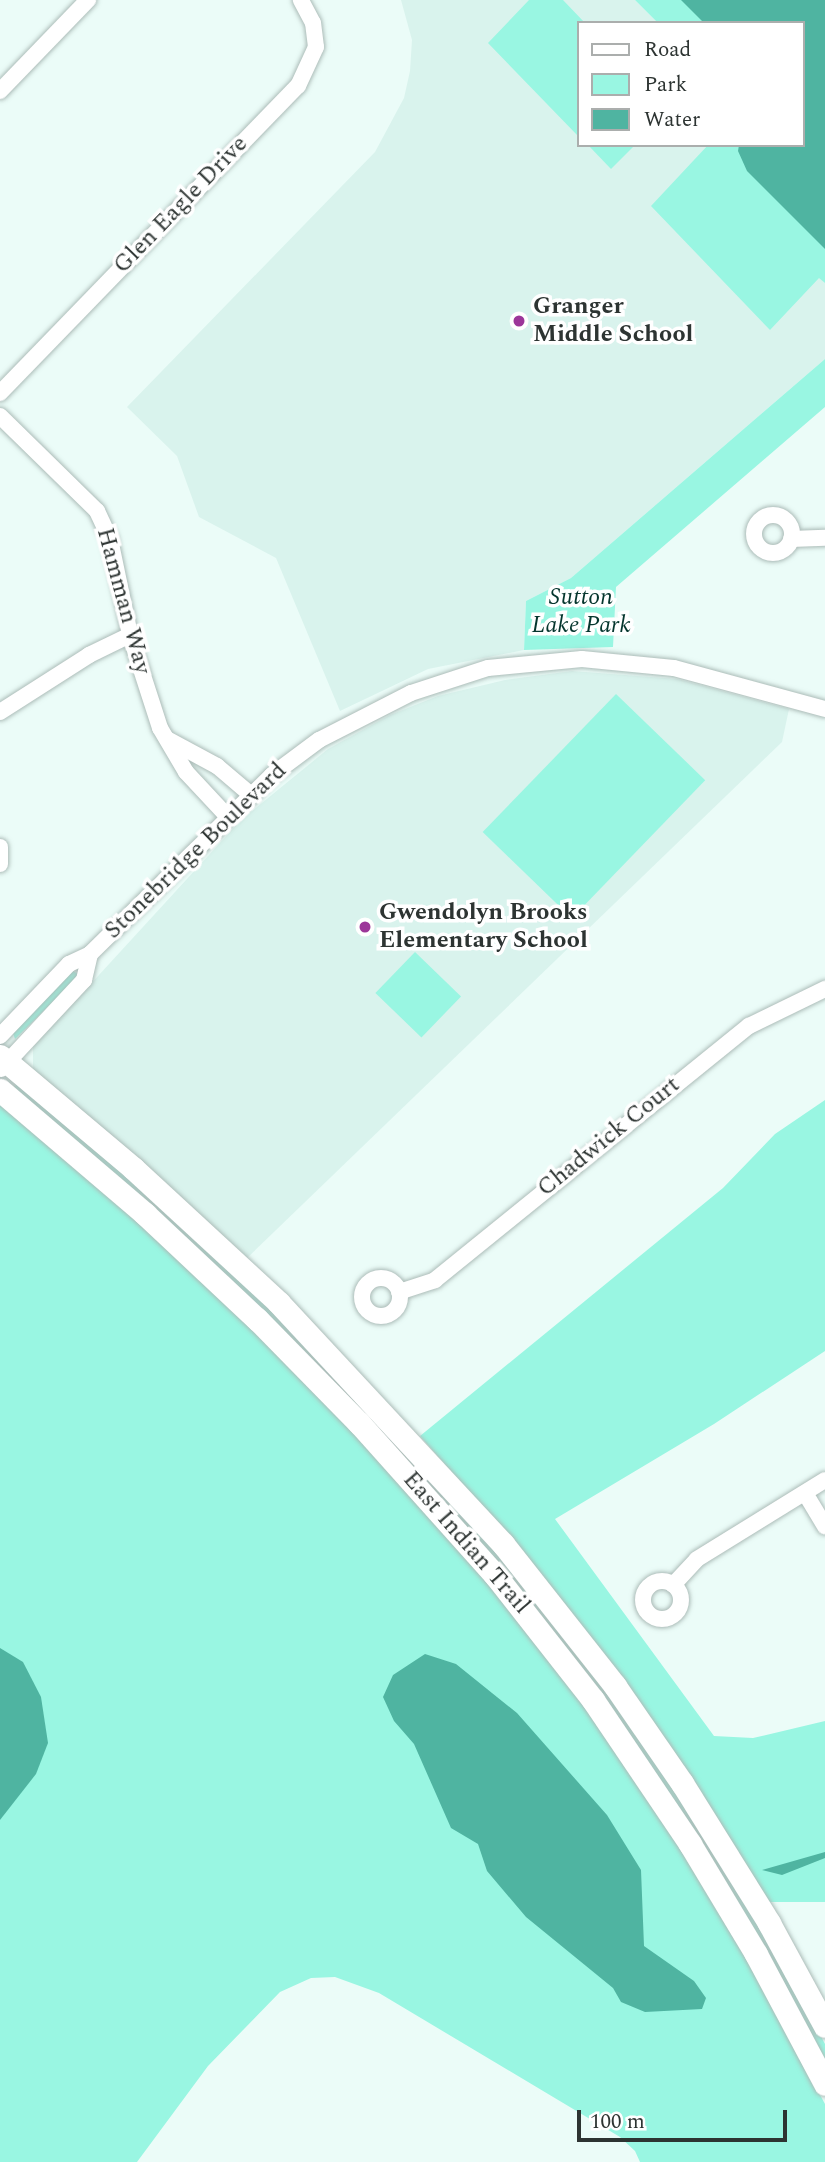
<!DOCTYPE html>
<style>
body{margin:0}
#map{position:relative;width:825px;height:2162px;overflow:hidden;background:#ebfcf8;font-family:Spectral,serif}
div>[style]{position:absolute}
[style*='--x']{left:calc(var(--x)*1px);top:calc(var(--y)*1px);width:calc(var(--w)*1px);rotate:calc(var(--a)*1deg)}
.built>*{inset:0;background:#d9f3ed}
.green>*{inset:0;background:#99f6e2;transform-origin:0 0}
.water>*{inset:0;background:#4fb4a1}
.roads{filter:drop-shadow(0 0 2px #acbcb8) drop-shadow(0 0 2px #acbcb8)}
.street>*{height:16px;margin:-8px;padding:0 8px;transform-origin:8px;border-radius:8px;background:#fff}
.street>.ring{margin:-8px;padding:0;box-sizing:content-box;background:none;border:16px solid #fff;border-radius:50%}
.secondary>*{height:23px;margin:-11.5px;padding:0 11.5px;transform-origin:11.5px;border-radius:11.5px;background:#fff}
.dots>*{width:19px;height:19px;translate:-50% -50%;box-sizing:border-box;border:4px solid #fff;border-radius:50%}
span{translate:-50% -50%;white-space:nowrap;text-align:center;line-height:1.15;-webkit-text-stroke:7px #fff;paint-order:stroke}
.street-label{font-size:24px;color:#2d3432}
.poi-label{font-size:24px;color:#2d3432;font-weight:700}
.left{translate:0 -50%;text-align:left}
.park-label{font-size:24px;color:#05362e;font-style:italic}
.legend{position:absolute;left:577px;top:21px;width:228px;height:126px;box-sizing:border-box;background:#fff;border:2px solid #abaead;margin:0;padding:9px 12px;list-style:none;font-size:21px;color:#2d3432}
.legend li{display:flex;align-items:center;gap:14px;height:35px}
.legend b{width:35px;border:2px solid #abaead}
.scale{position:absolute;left:577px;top:2110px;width:210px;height:32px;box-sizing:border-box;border:4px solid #2d3432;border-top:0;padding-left:9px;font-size:21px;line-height:24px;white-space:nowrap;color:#2d3432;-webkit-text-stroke:5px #fff;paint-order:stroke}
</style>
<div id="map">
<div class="built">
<i style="clip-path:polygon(401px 0,635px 0,658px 23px,578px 23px,578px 145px,708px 145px,699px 155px,771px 221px,825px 283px,825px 359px,571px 578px,526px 601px,524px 650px,428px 669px,340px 711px,276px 558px,199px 517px,177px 456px,127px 407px,375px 152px,404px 98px,410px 71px,412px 40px)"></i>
<i style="clip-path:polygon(572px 671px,677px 679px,789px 709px,782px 742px,245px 1260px,33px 1069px,33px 1047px,241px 820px,328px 749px,390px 715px,438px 696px,505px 680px)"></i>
</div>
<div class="green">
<i style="clip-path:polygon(529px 0,563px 0,585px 23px,578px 23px,578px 136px,488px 43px)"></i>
<i style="clip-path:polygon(635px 0,825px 0,825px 283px,819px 278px,770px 330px,651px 206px,708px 145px,802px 145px,802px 23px,658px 23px)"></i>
<i style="clip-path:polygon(588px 145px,635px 145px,611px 169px)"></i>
<i style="clip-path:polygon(825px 359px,825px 407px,616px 587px,613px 647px,524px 650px,526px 601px,571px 578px)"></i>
<i style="left:616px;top:694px;width:124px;height:192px;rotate:44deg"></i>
<i style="left:415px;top:952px;width:64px;height:57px;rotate:44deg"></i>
<i style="clip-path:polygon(73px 971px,80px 975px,15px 1039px,13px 1033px)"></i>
<i style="clip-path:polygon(18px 1083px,225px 1264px,452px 1497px,639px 1735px,772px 1944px,825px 2044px,825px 2066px,551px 1632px,14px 1087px)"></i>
<i style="clip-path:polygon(825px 1100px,825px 1351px,714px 1424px,555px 1519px,714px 1736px,753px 1738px,825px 1721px,825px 1902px,766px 1902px,487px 1512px,420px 1436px,723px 1188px,775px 1134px)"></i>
<i style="clip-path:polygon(0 1101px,190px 1269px,341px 1417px,524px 1622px,657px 1805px,716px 1903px,825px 2104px,825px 2162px,640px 2162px,635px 2151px,620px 2137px,379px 1993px,335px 1977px,311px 1978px,280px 1992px,208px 2066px,137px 2162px,0 2162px)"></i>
</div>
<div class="water">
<i style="clip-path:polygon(681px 0,825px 0,825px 249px,747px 171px,738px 151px,739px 145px,802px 145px,802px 23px,704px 23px)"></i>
<i style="clip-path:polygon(0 1648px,23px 1662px,41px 1697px,48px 1743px,36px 1774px,0 1820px)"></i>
<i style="clip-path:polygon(425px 1654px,456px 1664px,517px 1713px,607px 1815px,641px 1870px,644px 1946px,694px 1981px,706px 1998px,702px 2009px,645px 2012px,621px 2002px,613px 1988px,526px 1917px,487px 1871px,478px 1844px,451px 1828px,414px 1744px,394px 1721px,383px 1697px,393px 1675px)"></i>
<i style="clip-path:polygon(825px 1852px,825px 1858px,782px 1875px,762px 1870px)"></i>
</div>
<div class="roads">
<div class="street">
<i style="--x:0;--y:91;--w:127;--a:-46"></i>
<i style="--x:0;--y:393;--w:428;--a:-45.9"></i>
<i style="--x:298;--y:86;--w:43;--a:-65.2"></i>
<i style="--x:316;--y:47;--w:24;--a:-97"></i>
<i style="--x:313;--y:23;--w:26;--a:-118"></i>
<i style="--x:0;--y:416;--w:136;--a:44.4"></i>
<i style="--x:97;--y:511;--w:31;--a:65"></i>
<i style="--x:110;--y:539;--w:98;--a:78.2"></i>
<i style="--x:130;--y:635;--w:98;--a:72.1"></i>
<i style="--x:160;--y:728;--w:51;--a:59.4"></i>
<i style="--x:186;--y:772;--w:60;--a:47"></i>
<i class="ring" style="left:754px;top:515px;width:22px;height:22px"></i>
<i style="--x:791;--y:539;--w:34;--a:-2"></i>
<i style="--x:0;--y:712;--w:106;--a:-32.6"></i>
<i style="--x:89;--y:655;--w:46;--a:-26"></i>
<i style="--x:167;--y:739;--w:57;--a:28.4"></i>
<i style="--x:217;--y:766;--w:43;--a:40.3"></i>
<i style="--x:0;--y:847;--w:17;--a:90"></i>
<i style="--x:0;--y:1036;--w:100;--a:-46.2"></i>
<i style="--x:69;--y:964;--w:23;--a:-25"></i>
<i style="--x:90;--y:954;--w:255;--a:-44.5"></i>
<i style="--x:272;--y:775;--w:59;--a:-36.7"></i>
<i style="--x:319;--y:740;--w:103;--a:-27.1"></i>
<i style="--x:411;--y:693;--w:81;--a:-18"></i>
<i style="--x:488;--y:668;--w:94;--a:-5.5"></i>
<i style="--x:582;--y:659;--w:92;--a:5.6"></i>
<i style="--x:674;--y:668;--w:156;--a:15.2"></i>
<i style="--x:1;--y:1069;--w:122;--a:-47"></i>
<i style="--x:84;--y:980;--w:27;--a:-77"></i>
<i class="ring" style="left:362px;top:1278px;width:22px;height:22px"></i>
<i style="--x:399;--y:1292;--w:38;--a:-18"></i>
<i style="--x:435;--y:1280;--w:404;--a:-39"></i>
<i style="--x:749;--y:1026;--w:85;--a:-26"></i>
<i style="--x:805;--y:1493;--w:39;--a:59"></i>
<i class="ring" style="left:643px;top:1581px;width:22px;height:22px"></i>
<i style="--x:673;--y:1585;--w:35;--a:-47"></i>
<i style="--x:697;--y:1559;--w:150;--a:-31.7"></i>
</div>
<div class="secondary">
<i style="--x:0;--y:1056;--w:175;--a:40.1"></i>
<i style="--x:134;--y:1169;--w:197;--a:42.7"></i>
<i style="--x:279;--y:1303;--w:329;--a:47.1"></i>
<i style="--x:503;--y:1544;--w:181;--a:51.7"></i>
<i style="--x:615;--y:1686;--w:118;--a:55.4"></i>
<i style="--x:682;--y:1783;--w:165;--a:58.1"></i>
<i style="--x:769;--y:1923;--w:117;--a:61.5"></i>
<i style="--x:0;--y:1090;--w:191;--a:40.5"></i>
<i style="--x:145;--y:1214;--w:154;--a:43.2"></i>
<i style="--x:257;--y:1319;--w:146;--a:45.6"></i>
<i style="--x:359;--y:1423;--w:204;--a:48.2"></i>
<i style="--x:495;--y:1575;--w:159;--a:51.9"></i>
<i style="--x:593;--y:1700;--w:174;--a:56"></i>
<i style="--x:690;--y:1844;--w:128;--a:59"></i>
<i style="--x:756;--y:1954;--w:147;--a:62"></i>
</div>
</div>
<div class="dots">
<i style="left:519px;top:321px;background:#9c3699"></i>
<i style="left:365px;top:927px;background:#9c3699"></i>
</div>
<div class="street-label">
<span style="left:181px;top:205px;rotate:-46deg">Glen Eagle Drive</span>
<span style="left:123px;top:601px;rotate:75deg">Hamman Way</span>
<span style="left:196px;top:851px;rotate:-44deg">Stonebridge Boulevard</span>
<span style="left:609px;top:1137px;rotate:-39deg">Chadwick Court</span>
<span style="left:466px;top:1543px;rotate:49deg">East Indian Trail</span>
</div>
<div class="poi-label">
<span class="left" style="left:533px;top:321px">Granger<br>Middle School</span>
<span class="left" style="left:379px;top:927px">Gwendolyn Brooks<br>Elementary School</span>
</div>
<div class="park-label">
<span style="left:581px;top:612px">Sutton<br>Lake Park</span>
</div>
<ul class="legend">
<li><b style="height:9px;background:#fff"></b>Road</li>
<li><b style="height:19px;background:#99f6e2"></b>Park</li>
<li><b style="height:19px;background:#4fb4a1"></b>Water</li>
</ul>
<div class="scale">100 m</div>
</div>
